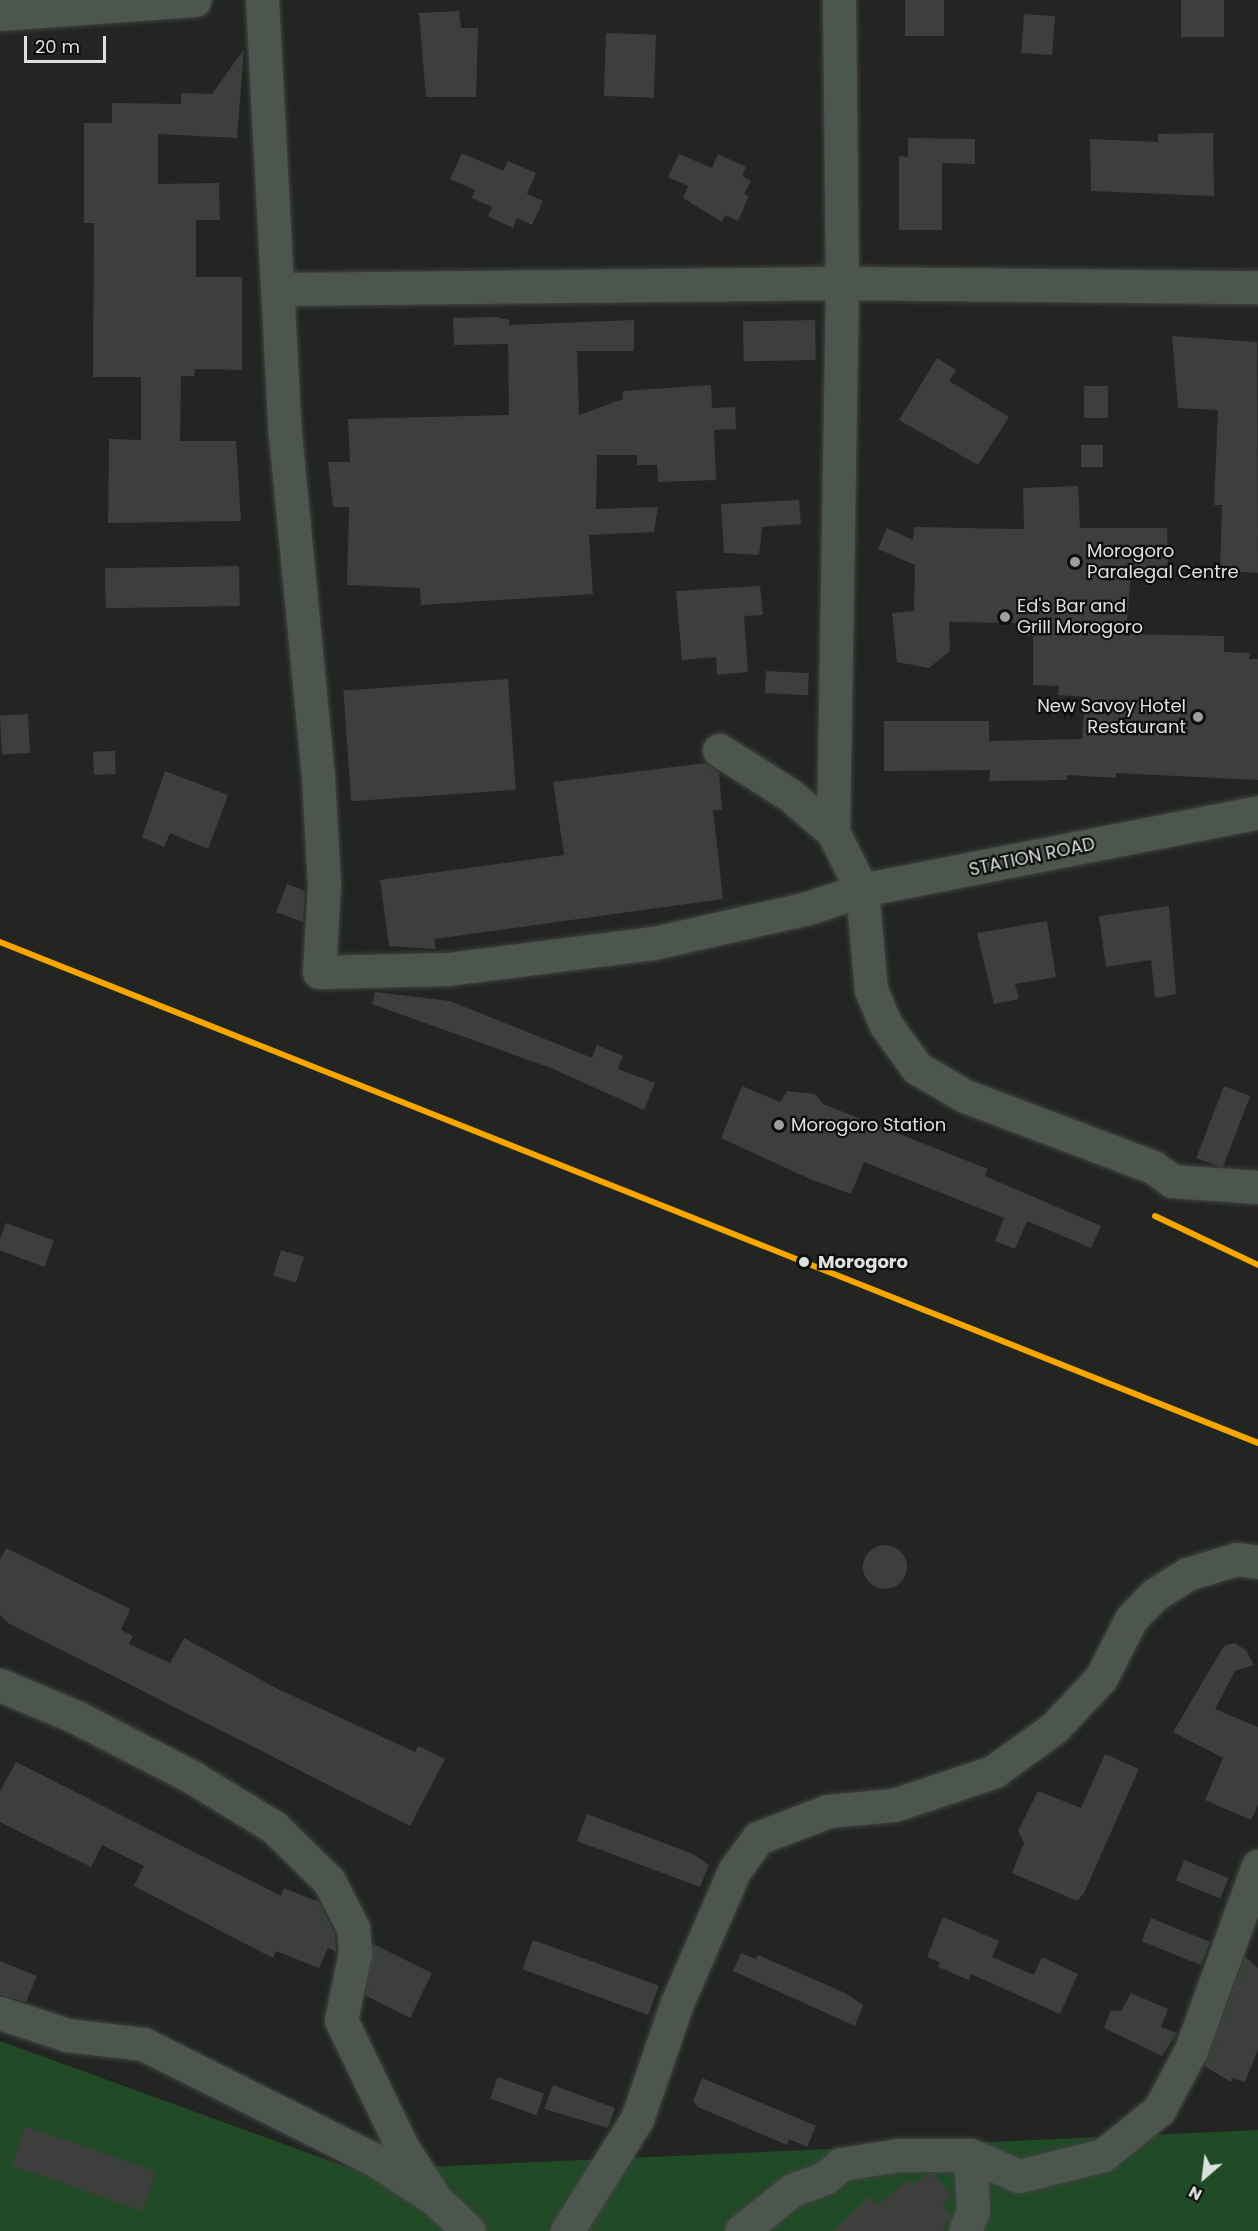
<!DOCTYPE html>
<style>
body{margin:0}
#map{position:relative;width:1258px;height:2231px;overflow:hidden;background:#232523;font-family:Poppins,sans-serif}
div>[style]{position:absolute}
[style*='--x']{left:calc(var(--x)*1px);top:calc(var(--y)*1px);width:calc(var(--w)*1px);rotate:calc(var(--a)*1deg)}
.green>*{inset:0;background:#214a26}
.building>*{inset:0;background:#3d3f3d;transform-origin:0 0}
.round{border-radius:50%}
.roads{filter:drop-shadow(0 0 2px #414341) drop-shadow(0 0 2px #414341)}
.minor>*{height:33px;margin:-16.5px;padding:0 16.5px;transform-origin:16.5px;border-radius:16.5px;background:#4d564e}
.rail-1>*{height:6px;margin:-3px;padding:0 3px;transform-origin:3px;border-radius:3px;background:#f7a600}
.dots>*{width:16px;height:16px;translate:-50% -50%;box-sizing:border-box;border:3px solid #0d0f0d;border-radius:50%}
span{translate:-50% -50%;white-space:nowrap;text-align:center;line-height:1.15;-webkit-text-stroke:4.5px #0d0f0d;paint-order:stroke}
.poi-label{font-size:18px;color:#dde0dd}
.left{translate:0 -50%;text-align:left}
.right{translate:-100% -50%;text-align:right}
.street-label{font-size:18px;color:#dde0dd}
.stop-label{font-size:18px;color:#dde0dd;font-weight:700}
.north{position:absolute;left:1174px;top:2147px;width:60px;height:60px;-webkit-text-stroke:4px #0d0f0d;paint-order:stroke;rotate:208deg;font-size:16px;font-weight:700;line-height:24px;text-align:center;color:#dde0dd}
.north::after{content:'';display:block;margin:auto;width:21px;height:27px;background:#dde0dd;clip-path:polygon(50% 0,100% 100%,50% 72%,0 100%)}
.scale{position:absolute;left:24px;top:36px;width:82px;height:27px;box-sizing:border-box;border:3px solid #dde0dd;border-top:0;padding-left:8px;font-size:18px;line-height:21px;white-space:nowrap;color:#dde0dd;-webkit-text-stroke:4px #0d0f0d;paint-order:stroke}
</style>
<div id="map">
<div class="green">
<i style="clip-path:polygon(0 2041px,355px 2170px,1258px 2130px,1258px 2231px,0 2231px)"></i>
</div>
<div class="building">
<i style="left:905px;top:0;width:39px;height:36px"></i>
<i style="left:1181px;top:0;width:43px;height:37px"></i>
<i style="clip-path:polygon(459px 11px,461px 28px,478px 28px,476px 97px,426px 97px,419px 13px)"></i>
<i style="left:1024px;top:14px;width:31px;height:39px;rotate:4deg"></i>
<i style="left:606px;top:33px;width:50px;height:63px;rotate:2deg"></i>
<i style="clip-path:polygon(244px 49px,237px 138px,158px 134px,158px 184px,219px 183px,220px 220px,196px 220px,196px 277px,242px 277px,242px 370px,195px 369px,194px 376px,181px 376px,180px 441px,236px 441px,241px 521px,108px 523px,109px 439px,141px 440px,141px 377px,93px 377px,94px 223px,84px 223px,84px 123px,112px 123px,112px 103px,181px 104px,181px 93px,212px 94px)"></i>
<i style="clip-path:polygon(1213px 133px,1214px 196px,1091px 191px,1090px 139px,1158px 142px,1158px 134px)"></i>
<i style="clip-path:polygon(908px 138px,975px 139px,975px 164px,942px 163px,942px 230px,899px 230px,899px 156px,908px 157px)"></i>
<i style="clip-path:polygon(462px 153px,503px 171px,508px 161px,536px 173px,527px 194px,543px 201px,532px 225px,517px 218px,513px 228px,488px 216px,492px 207px,472px 198px,475px 190px,450px 179px)"></i>
<i style="clip-path:polygon(679px 154px,712px 168px,718px 154px,746px 167px,742px 176px,751px 181px,744px 194px,749px 196px,738px 221px,725px 215px,722px 222px,683px 198px,688px 186px,668px 177px)"></i>
<i style="clip-path:polygon(496px 317px,509px 320px,509px 325px,634px 320px,634px 351px,577px 351px,579px 415px,623px 399px,623px 391px,711px 385px,712px 408px,735px 407px,736px 429px,714px 430px,716px 480px,658px 482px,657px 465px,637px 465px,637px 455px,597px 455px,596px 509px,658px 507px,654px 532px,589px 535px,593px 594px,421px 605px,420px 588px,347px 585px,349px 507px,333px 507px,328px 462px,350px 462px,348px 419px,509px 415px,508px 344px,454px 345px,453px 318px)"></i>
<i style="left:815px;top:320px;width:40px;height:72px;rotate:89deg"></i>
<i style="clip-path:polygon(1172px 336px,1257px 342px,1258px 573px,1220px 571px,1222px 505px,1214px 505px,1218px 410px,1178px 408px)"></i>
<i style="clip-path:polygon(937px 358px,956px 370px,949px 381px,1009px 417px,978px 465px,899px 420px)"></i>
<i style="left:1084px;top:386px;width:24px;height:32px"></i>
<i style="left:1081px;top:445px;width:22px;height:22px"></i>
<i style="clip-path:polygon(1078px 486px,1080px 528px,1167px 528px,1168px 572px,1131px 571px,1126px 634px,1224px 636px,1224px 652px,1250px 653px,1249px 659px,1258px 659px,1258px 780px,1116px 773px,1116px 778px,1067px 775px,1067px 780px,989px 781px,990px 770px,884px 771px,884px 721px,989px 721px,989px 741px,1082px 739px,1085px 697px,1058px 695px,1059px 686px,1033px 685px,1033px 636px,1027px 635px,1027px 623px,949px 622px,950px 651px,929px 668px,897px 662px,892px 613px,914px 611px,915px 565px,878px 549px,887px 528px,913px 540px,914px 527px,1024px 529px,1023px 488px)"></i>
<i style="clip-path:polygon(799px 500px,801px 524px,762px 527px,759px 555px,724px 553px,721px 504px)"></i>
<i style="left:239px;top:566px;width:40px;height:134px;rotate:89deg"></i>
<i style="clip-path:polygon(760px 586px,763px 615px,744px 616px,748px 672px,717px 675px,716px 657px,682px 660px,676px 591px)"></i>
<i style="left:766px;top:671px;width:43px;height:22px;rotate:3deg"></i>
<i style="left:508px;top:679px;width:111px;height:165px;rotate:86deg"></i>
<i style="left:28px;top:714px;width:39px;height:28px;rotate:87deg"></i>
<i style="left:115px;top:751px;width:23px;height:22px;rotate:88deg"></i>
<i style="clip-path:polygon(706px 763px,719px 773px,722px 810px,713px 810px,723px 899px,434px 939px,436px 949px,389px 946px,380px 880px,564px 855px,553px 782px)"></i>
<i style="clip-path:polygon(165px 771px,228px 795px,208px 849px,170px 833px,164px 847px,142px 837px)"></i>
<i style="clip-path:polygon(287px 884px,305px 891px,303px 922px,276px 912px)"></i>
<i style="clip-path:polygon(1169px 906px,1176px 994px,1155px 998px,1151px 960px,1106px 967px,1099px 916px)"></i>
<i style="clip-path:polygon(1047px 921px,1056px 977px,1015px 984px,1019px 999px,994px 1004px,977px 933px)"></i>
<i style="clip-path:polygon(375px 992px,450px 1001px,592px 1058px,597px 1045px,623px 1056px,618px 1069px,655px 1083px,644px 1110px,551px 1068px,372px 1004px)"></i>
<i style="clip-path:polygon(742px 1086px,780px 1102px,787px 1091px,815px 1094px,823px 1104px,988px 1169px,985px 1176px,1101px 1226px,1091px 1248px,1027px 1221px,1015px 1249px,995px 1241px,1004px 1218px,864px 1162px,851px 1194px,810px 1179px,721px 1138px)"></i>
<i style="left:1224px;top:1086px;width:28px;height:77px;rotate:21deg"></i>
<i style="left:6px;top:1223px;width:51px;height:28px;rotate:20deg"></i>
<i style="left:281px;top:1250px;width:24px;height:27px;rotate:17deg"></i>
<i class="round" style="left:863px;top:1545px;width:44px;height:44px"></i>
<i style="clip-path:polygon(6px 1548px,130px 1609px,121px 1630px,133px 1636px,129px 1644px,170px 1663px,184px 1638px,278px 1689px,415px 1752px,418px 1746px,445px 1759px,410px 1826px,8px 1623px,0 1615px,0 1560px)"></i>
<i style="clip-path:polygon(1234px 1643px,1246px 1650px,1254px 1665px,1235px 1671px,1215px 1709px,1258px 1727px,1258px 1804px,1251px 1820px,1205px 1800px,1223px 1758px,1173px 1732px,1224px 1646px)"></i>
<i style="clip-path:polygon(1105px 1754px,1139px 1769px,1084px 1893px,1077px 1901px,1012px 1873px,1024px 1843px,1018px 1831px,1038px 1791px,1081px 1808px)"></i>
<i style="clip-path:polygon(16px 1762px,281px 1896px,284px 1888px,319px 1902px,335px 1933px,336px 1952px,328px 1948px,319px 1968px,276px 1951px,273px 1958px,134px 1886px,144px 1866px,102px 1845px,91px 1867px,0 1822px,0 1791px)"></i>
<i style="clip-path:polygon(587px 1814px,693px 1854px,709px 1865px,700px 1887px,577px 1841px)"></i>
<i style="left:1184px;top:1860px;width:48px;height:22px;rotate:22deg"></i>
<i style="clip-path:polygon(943px 1917px,999px 1941px,992px 1957px,1034px 1975px,1042px 1957px,1078px 1974px,1060px 2014px,971px 1974px,969px 1980px,938px 1967px,940px 1962px,927px 1957px)"></i>
<i style="left:1151px;top:1918px;width:64px;height:25px;rotate:22deg"></i>
<i style="left:533px;top:1940px;width:134px;height:31px;rotate:20deg"></i>
<i style="clip-path:polygon(373px 1944px,432px 1973px,410px 2018px,365px 1995px)"></i>
<i style="clip-path:polygon(741px 1953px,756px 1959px,758px 1955px,845px 1993px,863px 2005px,855px 2026px,733px 1971px)"></i>
<i style="clip-path:polygon(1245px 1957px,1258px 1968px,1258px 2049px,1245px 2082px,1233px 2078px,1231px 2082px,1204px 2066px)"></i>
<i style="clip-path:polygon(0 1961px,37px 1976px,26px 2002px,0 1995px)"></i>
<i style="clip-path:polygon(1131px 1993px,1168px 2009px,1161px 2027px,1177px 2033px,1162px 2056px,1104px 2028px,1111px 2010px,1121px 2011px)"></i>
<i style="left:498px;top:2077px;width:49px;height:23px;rotate:20deg"></i>
<i style="clip-path:polygon(702px 2078px,816px 2126px,807px 2147px,789px 2139px,787px 2145px,698px 2107px,693px 2101px)"></i>
<i style="clip-path:polygon(553px 2085px,615px 2108px,608px 2128px,544px 2109px)"></i>
<i style="left:25px;top:2126px;width:139px;height:42px;rotate:19deg"></i>
<i style="clip-path:polygon(926px 2174px,934px 2174px,953px 2196px,942px 2205px,951px 2215px,943px 2231px,833px 2231px,869px 2196px,878px 2205px,907px 2180px,912px 2185px)"></i>
</div>
<div class="roads">
<div class="minor">
<i style="--x:262;--y:0;--w:435;--a:87"></i>
<i style="--x:285;--y:434;--w:345;--a:84.5"></i>
<i style="--x:318;--y:777;--w:108;--a:86.8"></i>
<i style="--x:324;--y:885;--w:87;--a:93.3"></i>
<i style="--x:319;--y:972;--w:129;--a:-1.3"></i>
<i style="--x:448;--y:969;--w:208;--a:-7.2"></i>
<i style="--x:654;--y:943;--w:158;--a:-12.8"></i>
<i style="--x:808;--y:908;--w:57;--a:-18.4"></i>
<i style="--x:862;--y:890;--w:404;--a:-11.1"></i>
<i style="--x:839;--y:0;--w:283;--a:89.4"></i>
<i style="--x:842;--y:283;--w:549;--a:90.94"></i>
<i style="--x:833;--y:832;--w:65;--a:63.4"></i>
<i style="--x:862;--y:890;--w:100;--a:84.9"></i>
<i style="--x:871;--y:990;--w:38;--a:67"></i>
<i style="--x:886;--y:1025;--w:53;--a:54.2"></i>
<i style="--x:917;--y:1068;--w:56;--a:30.3"></i>
<i style="--x:965;--y:1096;--w:201;--a:20.7"></i>
<i style="--x:1153;--y:1167;--w:24;--a:36"></i>
<i style="--x:1172;--y:1181;--w:86;--a:4"></i>
<i style="--x:0;--y:14;--w:195;--a:-4.1"></i>
<i style="--x:281;--y:289;--w:561;--a:-0.61"></i>
<i style="--x:842;--y:283;--w:416;--a:0.6"></i>
<i style="--x:719;--y:750;--w:84;--a:32.4"></i>
<i style="--x:790;--y:795;--w:57;--a:40.7"></i>
<i style="--x:0;--y:1685;--w:82;--a:22.8"></i>
<i style="--x:76;--y:1717;--w:131;--a:27.3"></i>
<i style="--x:192;--y:1777;--w:96;--a:31.4"></i>
<i style="--x:274;--y:1827;--w:77;--a:44.5"></i>
<i style="--x:329;--y:1881;--w:53;--a:62.9"></i>
<i style="--x:353;--y:1928;--w:25;--a:85"></i>
<i style="--x:355;--y:1953;--w:68;--a:101.8"></i>
<i style="--x:341;--y:2020;--w:141;--a:64.3"></i>
<i style="--x:402;--y:2147;--w:63;--a:57.3"></i>
<i style="--x:0;--y:2013;--w:71;--a:18.2"></i>
<i style="--x:67;--y:2035;--w:77;--a:6.8"></i>
<i style="--x:143;--y:2044;--w:259;--a:26.6"></i>
<i style="--x:375;--y:2160;--w:73;--a:33.3"></i>
<i style="--x:436;--y:2200;--w:45;--a:43.2"></i>
<i style="--x:567;--y:2231;--w:132;--a:-58"></i>
<i style="--x:637;--y:2119;--w:123;--a:-71"></i>
<i style="--x:677;--y:2003;--w:144;--a:-66.6"></i>
<i style="--x:734;--y:1871;--w:41;--a:-54"></i>
<i style="--x:758;--y:1838;--w:75;--a:-21.1"></i>
<i style="--x:828;--y:1811;--w:66;--a:-5.2"></i>
<i style="--x:894;--y:1805;--w:104;--a:-18.4"></i>
<i style="--x:993;--y:1772;--w:75;--a:-35.8"></i>
<i style="--x:1054;--y:1728;--w:69;--a:-46.8"></i>
<i style="--x:1101;--y:1678;--w:66;--a:-63"></i>
<i style="--x:1131;--y:1619;--w:33;--a:-46"></i>
<i style="--x:1154;--y:1595;--w:39;--a:-32"></i>
<i style="--x:1187;--y:1574;--w:52;--a:-16.7"></i>
<i style="--x:1237;--y:1559;--w:21;--a:8"></i>
<i style="--x:741;--y:2231;--w:65;--a:-38.8"></i>
<i style="--x:792;--y:2190;--w:35;--a:-20"></i>
<i style="--x:825;--y:2178;--w:21;--a:-41"></i>
<i style="--x:841;--y:2164;--w:58;--a:-9"></i>
<i style="--x:898;--y:2155;--w:72;--a:0"></i>
<i style="--x:970;--y:2155;--w:53;--a:23.2"></i>
<i style="--x:1019;--y:2176;--w:87;--a:-14"></i>
<i style="--x:1103;--y:2155;--w:72;--a:-38.8"></i>
<i style="--x:1159;--y:2110;--w:68;--a:-61.9"></i>
<i style="--x:1191;--y:2050;--w:196;--a:-70"></i>
<i style="--x:965;--y:2231;--w:22;--a:-69"></i>
<i style="--x:973;--y:2210;--w:55;--a:-93.1"></i>
</div>
</div>
<div class="rail-1">
<i style="--x:0;--y:942;--w:1354;--a:21.71"></i>
<i style="--x:1155;--y:1216;--w:114;--a:25.4"></i>
</div>
<div class="dots">
<i style="left:1075px;top:562px;background:#9c9f9c"></i>
<i style="left:1005px;top:617px;background:#9c9f9c"></i>
<i style="left:1198px;top:717px;background:#9c9f9c"></i>
<i style="left:779px;top:1125px;background:#9c9f9c"></i>
<i style="left:804px;top:1262px;background:#dde0dd"></i>
</div>
<div class="poi-label">
<span class="left" style="left:1087px;top:562px">Morogoro<br>Paralegal Centre</span>
<span class="left" style="left:1017px;top:617px">Ed's Bar and<br>Grill Morogoro</span>
<span class="right" style="left:1186px;top:717px">New Savoy Hotel<br>Restaurant</span>
<span class="left" style="left:791px;top:1125px">Morogoro Station</span>
</div>
<div class="street-label">
<span style="left:1032px;top:857px;rotate:-12deg">STATION ROAD</span>
</div>
<div class="stop-label">
<span class="left" style="left:818px;top:1262px">Morogoro</span>
</div>
<div class="north">N</div>
<div class="scale">20 m</div>
</div>
